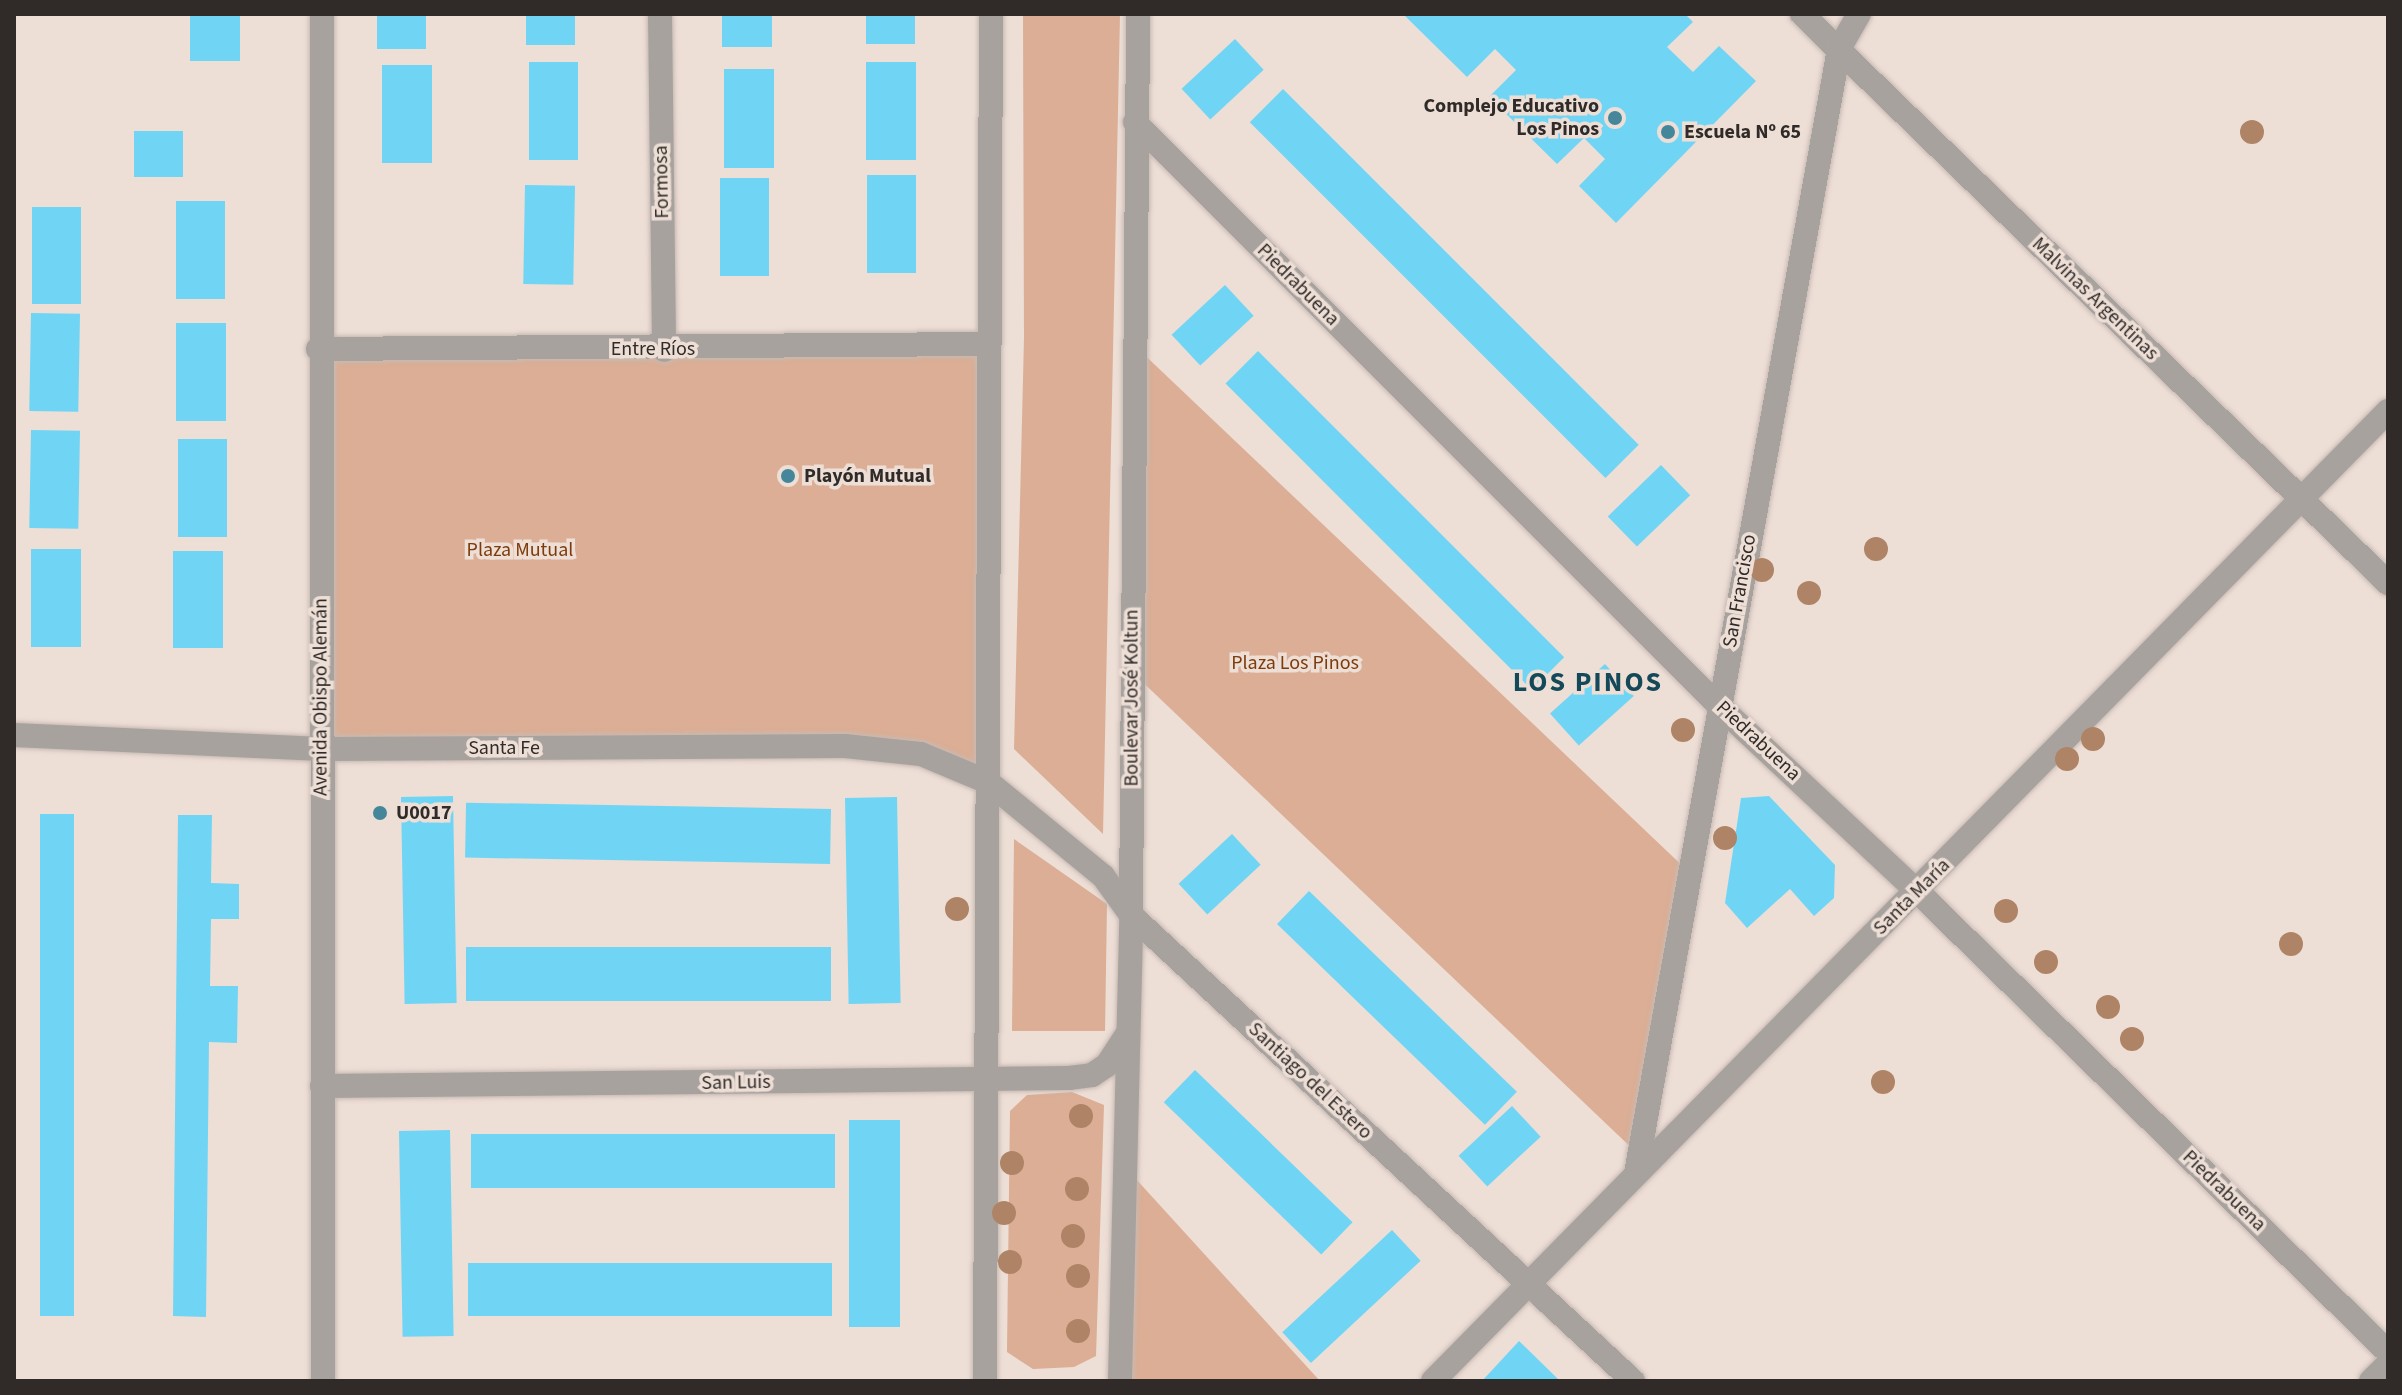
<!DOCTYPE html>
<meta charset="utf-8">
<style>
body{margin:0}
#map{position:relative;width:2402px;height:1395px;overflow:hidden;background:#edded6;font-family:"Source Sans 3",sans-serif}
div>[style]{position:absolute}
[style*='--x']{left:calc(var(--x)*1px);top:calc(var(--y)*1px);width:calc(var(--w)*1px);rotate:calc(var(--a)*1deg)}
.green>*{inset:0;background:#dbae95}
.building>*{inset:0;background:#70d5f5;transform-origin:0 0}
.roads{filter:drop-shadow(0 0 2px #c7bab3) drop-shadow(0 0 2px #c7bab3)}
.minor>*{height:24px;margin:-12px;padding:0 12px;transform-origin:12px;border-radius:12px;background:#a8a29f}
.trees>*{width:24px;height:24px;margin:-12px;border-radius:50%;background:#af8466}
.dots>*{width:22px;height:22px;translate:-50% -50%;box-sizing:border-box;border:4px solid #edded6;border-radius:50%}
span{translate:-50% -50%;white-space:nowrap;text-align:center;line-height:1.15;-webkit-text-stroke:7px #edded6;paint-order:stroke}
.poi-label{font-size:20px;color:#302b28;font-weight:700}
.right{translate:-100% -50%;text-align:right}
.left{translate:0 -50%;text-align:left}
.street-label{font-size:20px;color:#302b28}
.park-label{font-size:20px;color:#7d3b0b}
.district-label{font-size:28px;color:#134958;font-weight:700;letter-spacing:2px}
.frame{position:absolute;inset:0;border:16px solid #302b28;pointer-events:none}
</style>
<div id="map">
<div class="green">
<i style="clip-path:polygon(1023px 14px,1120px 14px,1103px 834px,1014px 749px,1024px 338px)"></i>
<i style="clip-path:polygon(988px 344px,988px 782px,921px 754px,322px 749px,318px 349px)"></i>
<i style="clip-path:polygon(1134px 345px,1690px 873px,1639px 1155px,1132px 672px)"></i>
<i style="clip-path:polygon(1014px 839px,1107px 904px,1105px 1031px,1012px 1031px)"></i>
<i style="clip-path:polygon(1072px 1092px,1104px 1105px,1096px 1356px,1074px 1367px,1033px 1369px,1007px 1352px,1010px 1111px,1027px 1095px)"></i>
<i style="clip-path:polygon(1125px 1167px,1320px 1381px,1120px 1381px)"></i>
</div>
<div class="building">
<i style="left:377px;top:14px;width:49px;height:35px"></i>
<i style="left:526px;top:14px;width:49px;height:31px"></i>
<i style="left:722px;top:14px;width:50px;height:33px"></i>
<i style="left:866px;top:14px;width:49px;height:30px"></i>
<i style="clip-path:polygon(1403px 14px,1685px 14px,1693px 22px,1667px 47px,1693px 72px,1719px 46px,1756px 81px,1616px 223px,1579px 186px,1605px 159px,1584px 138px,1557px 164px,1489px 97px,1516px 70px,1495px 49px,1467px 77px)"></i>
<i style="left:190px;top:15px;width:50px;height:46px"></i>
<i style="left:1235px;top:39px;width:42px;height:73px;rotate:47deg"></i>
<i style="left:529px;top:62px;width:49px;height:98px"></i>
<i style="left:866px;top:62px;width:50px;height:98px"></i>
<i style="left:382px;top:65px;width:50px;height:98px"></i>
<i style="left:724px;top:69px;width:50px;height:99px"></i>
<i style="left:1283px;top:89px;width:503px;height:47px;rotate:45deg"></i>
<i style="left:134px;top:131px;width:49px;height:46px"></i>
<i style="left:867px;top:175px;width:49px;height:98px"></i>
<i style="left:720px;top:178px;width:49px;height:98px"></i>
<i style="left:525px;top:185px;width:50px;height:99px;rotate:1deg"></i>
<i style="left:176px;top:201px;width:49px;height:98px"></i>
<i style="left:32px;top:207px;width:49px;height:97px"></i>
<i style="left:1225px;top:285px;width:42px;height:73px;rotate:47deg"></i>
<i style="left:31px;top:313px;width:49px;height:98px;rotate:1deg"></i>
<i style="left:176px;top:323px;width:50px;height:98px"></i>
<i style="left:1258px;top:351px;width:433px;height:46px;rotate:45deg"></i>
<i style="left:31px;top:430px;width:49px;height:98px;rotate:1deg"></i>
<i style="left:178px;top:439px;width:49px;height:98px"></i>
<i style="left:1661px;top:465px;width:42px;height:74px;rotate:46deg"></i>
<i style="left:31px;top:549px;width:50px;height:98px"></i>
<i style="left:173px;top:551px;width:50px;height:97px"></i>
<i style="left:1605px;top:664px;width:43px;height:74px;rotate:48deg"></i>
<i style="left:453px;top:796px;width:207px;height:52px;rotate:89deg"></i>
<i style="clip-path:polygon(1769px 796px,1835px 865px,1834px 898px,1814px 916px,1790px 889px,1747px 928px,1725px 903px,1741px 798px)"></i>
<i style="left:897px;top:797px;width:206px;height:52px;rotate:89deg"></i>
<i style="left:831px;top:809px;width:55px;height:365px;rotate:91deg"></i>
<i style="left:40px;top:814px;width:34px;height:502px"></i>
<i style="clip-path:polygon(178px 815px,212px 815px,211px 883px,239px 884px,239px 919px,211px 919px,210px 986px,238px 986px,237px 1043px,209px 1042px,206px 1317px,173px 1316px)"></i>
<i style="left:1232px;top:834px;width:42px;height:73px;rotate:47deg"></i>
<i style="left:1309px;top:891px;width:289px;height:46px;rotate:44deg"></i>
<i style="left:466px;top:947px;width:365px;height:54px"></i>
<i style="left:1195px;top:1070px;width:219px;height:45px;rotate:44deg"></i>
<i style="left:1512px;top:1106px;width:42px;height:73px;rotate:47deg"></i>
<i style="left:849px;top:1120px;width:51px;height:207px"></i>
<i style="left:450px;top:1130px;width:206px;height:51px;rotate:89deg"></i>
<i style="left:835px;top:1134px;width:54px;height:364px;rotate:90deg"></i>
<i style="left:1392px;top:1230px;width:42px;height:150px;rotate:47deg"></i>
<i style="left:468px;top:1263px;width:364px;height:53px"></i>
<i style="clip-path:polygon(1519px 1341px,1558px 1379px,1556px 1381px,1482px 1381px)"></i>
</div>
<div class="roads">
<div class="minor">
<i style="--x:322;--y:14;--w:1367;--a:89.96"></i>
<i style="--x:660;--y:14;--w:336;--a:89.3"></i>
<i style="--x:1802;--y:14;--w:817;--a:44.16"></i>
<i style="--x:1135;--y:122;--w:826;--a:45"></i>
<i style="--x:1719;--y:706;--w:272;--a:43.1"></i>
<i style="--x:1918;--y:892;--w:658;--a:44.38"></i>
<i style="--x:318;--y:349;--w:670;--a:-0.43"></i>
<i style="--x:14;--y:735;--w:308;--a:2.6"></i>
<i style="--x:322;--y:749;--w:523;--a:-0.33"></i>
<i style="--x:845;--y:746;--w:76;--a:6"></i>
<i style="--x:921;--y:754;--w:73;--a:22.7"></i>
<i style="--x:988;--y:782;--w:149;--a:39.3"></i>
<i style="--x:1103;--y:876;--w:48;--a:54.3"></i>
<i style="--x:1131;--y:915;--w:685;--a:42.87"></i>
<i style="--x:322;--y:1086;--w:747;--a:-0.61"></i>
<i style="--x:1069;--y:1078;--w:23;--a:-7"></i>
<i style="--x:1092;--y:1075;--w:18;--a:-34"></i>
<i style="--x:1107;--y:1065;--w:37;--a:-57"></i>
<i style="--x:1636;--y:1173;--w:1142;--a:-79.76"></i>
<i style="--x:1839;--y:49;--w:40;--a:-60.3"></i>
<i style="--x:985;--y:1381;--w:1367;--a:-89.75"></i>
<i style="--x:1120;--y:1381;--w:466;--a:-88.6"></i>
<i style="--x:1131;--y:915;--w:901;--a:-89.55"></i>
<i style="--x:1433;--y:1381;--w:1361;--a:-45.45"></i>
<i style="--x:2371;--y:1381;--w:24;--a:-45"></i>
</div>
</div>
<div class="trees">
<i style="left:2252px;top:132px"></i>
<i style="left:1876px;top:549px"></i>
<i style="left:1762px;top:570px"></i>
<i style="left:1809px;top:593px"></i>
<i style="left:1683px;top:730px"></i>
<i style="left:2093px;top:739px"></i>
<i style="left:2067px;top:759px"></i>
<i style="left:1725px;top:838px"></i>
<i style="left:957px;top:909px"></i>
<i style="left:2006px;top:911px"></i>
<i style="left:2291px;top:944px"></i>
<i style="left:2046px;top:962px"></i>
<i style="left:2108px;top:1007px"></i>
<i style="left:2132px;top:1039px"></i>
<i style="left:1883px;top:1082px"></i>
<i style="left:1081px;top:1116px"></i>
<i style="left:1012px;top:1163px"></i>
<i style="left:1077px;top:1189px"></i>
<i style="left:1004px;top:1213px"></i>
<i style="left:1073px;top:1236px"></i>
<i style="left:1010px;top:1262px"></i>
<i style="left:1078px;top:1276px"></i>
<i style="left:1078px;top:1331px"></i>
</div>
<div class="dots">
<i style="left:1615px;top:118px;background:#46869a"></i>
<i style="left:1668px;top:132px;background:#46869a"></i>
<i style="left:788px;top:476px;background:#46869a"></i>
<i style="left:380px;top:813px;background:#46869a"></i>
</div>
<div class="poi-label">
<span class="right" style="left:1599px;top:118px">Complejo Educativo<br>Los Pinos</span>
<span class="left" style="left:1684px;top:132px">Escuela Nº 65</span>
<span class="left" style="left:804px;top:476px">Playón Mutual</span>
<span class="left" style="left:396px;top:813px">U0017</span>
</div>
<div class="street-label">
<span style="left:662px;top:182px;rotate:-91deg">Formosa</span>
<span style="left:1298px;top:285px;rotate:45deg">Piedrabuena</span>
<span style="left:2095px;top:299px;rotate:44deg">Malvinas Argentinas</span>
<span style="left:653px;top:349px">Entre Ríos</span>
<span style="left:1740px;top:591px;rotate:-80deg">San Francisco</span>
<span style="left:321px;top:697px;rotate:-90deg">Avenida Obispo Alemán</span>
<span style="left:1132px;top:698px;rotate:-90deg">Boulevar José Koltun</span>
<span style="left:1758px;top:741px;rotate:43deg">Piedrabuena</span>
<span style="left:504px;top:748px">Santa Fe</span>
<span style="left:1912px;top:897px;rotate:-45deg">Santa María</span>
<span style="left:1310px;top:1081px;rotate:43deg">Santiago del Estero</span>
<span style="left:736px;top:1083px;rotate:-1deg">San Luis</span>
<span style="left:2224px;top:1191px;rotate:44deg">Piedrabuena</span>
</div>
<div class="park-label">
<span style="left:520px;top:550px">Plaza Mutual</span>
<span style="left:1295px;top:663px">Plaza Los Pinos</span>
</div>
<div class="district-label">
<span style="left:1588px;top:682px">LOS PINOS</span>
</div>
<div class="frame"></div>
</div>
